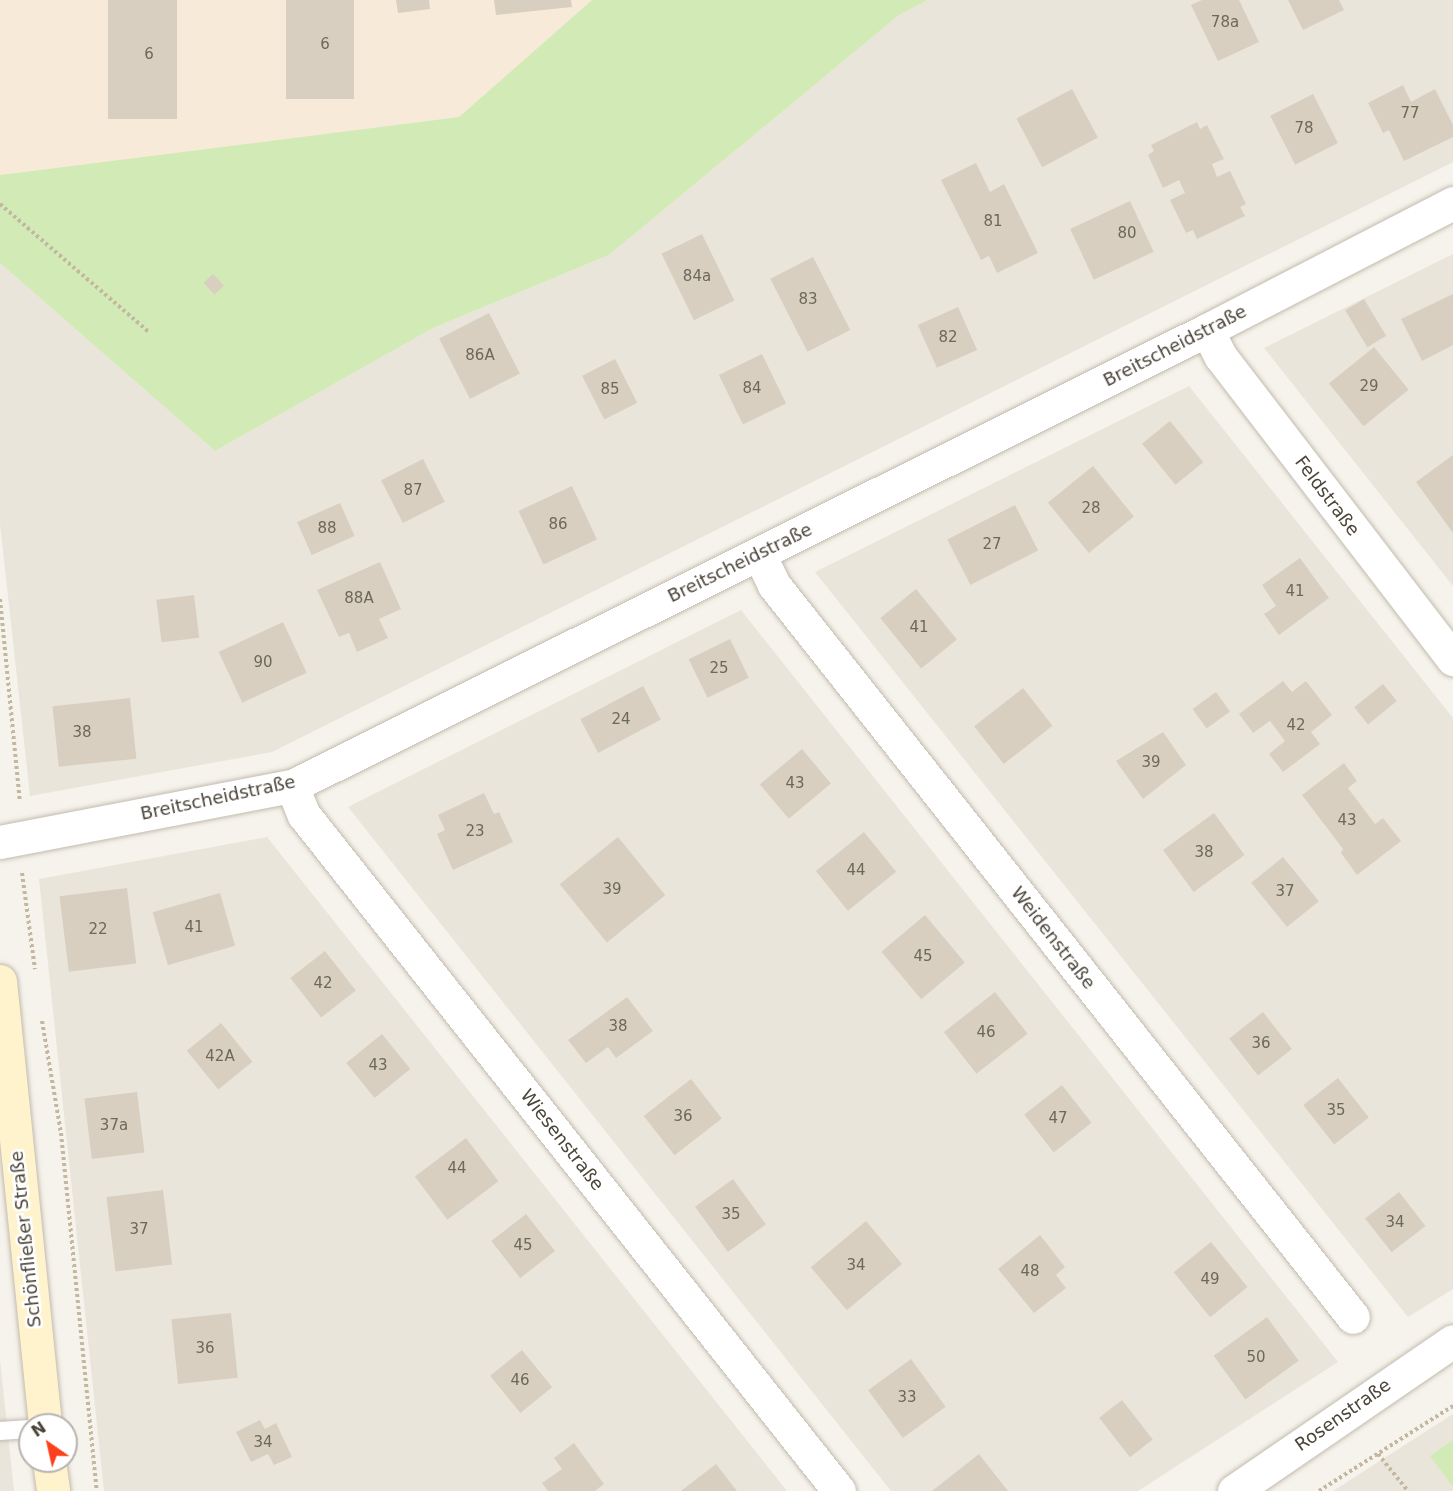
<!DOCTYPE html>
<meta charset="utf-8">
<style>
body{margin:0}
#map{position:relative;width:1453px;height:1491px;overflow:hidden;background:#f6f3ec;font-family:"DejaVu Sans",sans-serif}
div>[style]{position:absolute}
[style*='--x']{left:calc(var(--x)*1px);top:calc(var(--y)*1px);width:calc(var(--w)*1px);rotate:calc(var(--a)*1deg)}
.residential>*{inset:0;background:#eae5da}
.commercial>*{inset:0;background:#f7ead8}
.green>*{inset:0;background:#d2eab5}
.building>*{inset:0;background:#d8cfc1;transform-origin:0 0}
.path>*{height:4px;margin-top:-2px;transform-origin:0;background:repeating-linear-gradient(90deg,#c4b79f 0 3px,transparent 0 6px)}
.roads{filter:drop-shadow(0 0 2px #c2bbae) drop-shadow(0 0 2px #c2bbae)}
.lane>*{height:18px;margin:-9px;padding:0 9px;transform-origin:9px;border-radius:9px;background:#fff}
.street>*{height:33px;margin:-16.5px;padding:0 16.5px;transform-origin:16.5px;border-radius:16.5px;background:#fff}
.secondary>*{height:33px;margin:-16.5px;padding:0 16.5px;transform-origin:16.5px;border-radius:16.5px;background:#fff3cd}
span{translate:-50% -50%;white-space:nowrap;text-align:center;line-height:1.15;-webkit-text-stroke:5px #fff;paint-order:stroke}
.number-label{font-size:15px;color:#6e675b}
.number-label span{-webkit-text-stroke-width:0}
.street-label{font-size:18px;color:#4b4439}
.north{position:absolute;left:18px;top:1413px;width:60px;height:60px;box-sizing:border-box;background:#fff;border:2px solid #b7b4b0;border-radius:50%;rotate:326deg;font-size:16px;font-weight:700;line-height:24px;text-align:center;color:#4b4439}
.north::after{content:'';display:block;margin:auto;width:21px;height:27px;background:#fc3f1d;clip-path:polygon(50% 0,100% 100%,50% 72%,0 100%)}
</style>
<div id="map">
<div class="residential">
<i style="clip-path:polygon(928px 0,1453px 0,1453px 162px,272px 752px,30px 796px,0 524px,0 263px,215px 451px,433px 328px,609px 255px,899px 15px)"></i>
<i style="clip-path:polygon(1453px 254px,1453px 586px,1264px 348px)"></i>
<i style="clip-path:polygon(1189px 386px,1453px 718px,1453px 1289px,1408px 1317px,815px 572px)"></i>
<i style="clip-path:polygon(741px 610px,1338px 1362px,1138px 1491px,891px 1491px,348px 807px)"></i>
<i style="clip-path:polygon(267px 837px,787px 1491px,104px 1491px,39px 879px)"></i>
<i style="clip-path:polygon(0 1360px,14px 1491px,0 1491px)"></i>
<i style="clip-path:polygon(1453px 1414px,1453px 1491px,1333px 1491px)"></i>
</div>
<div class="commercial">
<i style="clip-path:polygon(0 0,592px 0,459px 117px,0 175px)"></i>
</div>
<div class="green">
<i style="clip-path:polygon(592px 0,928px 0,899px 15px,609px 255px,433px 328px,215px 451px,0 263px,0 175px,459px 117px)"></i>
<i style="clip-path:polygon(1453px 1440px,1453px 1487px,1430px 1456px)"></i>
</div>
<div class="building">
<i style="left:108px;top:0;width:69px;height:119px"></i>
<i style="left:286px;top:0;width:68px;height:99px"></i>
<i style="clip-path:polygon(396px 0,429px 0,430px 9px,398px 13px)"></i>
<i style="clip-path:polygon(494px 0,571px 0,572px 7px,496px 15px)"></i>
<i style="clip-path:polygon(1202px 0,1239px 0,1259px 42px,1218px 61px,1191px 5px)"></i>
<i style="clip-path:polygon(1288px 0,1339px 0,1344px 10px,1303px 30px)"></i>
<i style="clip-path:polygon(1403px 85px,1411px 102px,1435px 89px,1453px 125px,1453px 137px,1404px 161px,1389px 130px,1383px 133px,1368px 103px)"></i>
<i style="left:1072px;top:89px;width:55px;height:63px;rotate:62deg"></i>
<i style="left:1313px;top:94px;width:55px;height:48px;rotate:63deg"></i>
<i style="clip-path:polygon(1197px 122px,1200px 129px,1207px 125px,1224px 159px,1212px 164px,1217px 177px,1230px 171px,1246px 204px,1240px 207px,1245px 216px,1197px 239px,1193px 230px,1186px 233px,1170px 200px,1185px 193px,1179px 180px,1163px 188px,1148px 155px,1154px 151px,1151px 145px)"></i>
<i style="clip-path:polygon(976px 163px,990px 192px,1004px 184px,1038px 253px,997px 273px,989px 256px,981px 260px,941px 180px)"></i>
<i style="left:1130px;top:201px;width:56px;height:66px;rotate:65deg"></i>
<i style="left:702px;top:234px;width:74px;height:45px;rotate:64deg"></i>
<i style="left:813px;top:257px;width:82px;height:48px;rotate:63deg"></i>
<i style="left:213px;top:274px;width:16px;height:13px;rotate:47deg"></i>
<i style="clip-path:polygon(1453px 294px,1453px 345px,1422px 361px,1401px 319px)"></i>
<i style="left:1364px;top:299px;width:43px;height:22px;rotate:59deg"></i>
<i style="left:958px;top:307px;width:47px;height:44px;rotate:66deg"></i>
<i style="left:489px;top:313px;width:68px;height:56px;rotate:63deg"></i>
<i style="left:1374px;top:347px;width:55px;height:58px;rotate:51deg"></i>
<i style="left:762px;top:354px;width:55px;height:48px;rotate:64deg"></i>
<i style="left:615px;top:359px;width:49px;height:37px;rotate:63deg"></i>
<i style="left:1170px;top:421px;width:53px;height:36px;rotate:51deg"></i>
<i style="clip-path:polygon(1453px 455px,1453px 533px,1416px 482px)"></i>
<i style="left:423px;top:459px;width:48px;height:47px;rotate:63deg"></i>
<i style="left:1093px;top:466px;width:65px;height:58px;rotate:51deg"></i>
<i style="left:572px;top:486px;width:59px;height:59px;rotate:65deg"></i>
<i style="left:340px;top:503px;width:36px;height:47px;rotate:66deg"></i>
<i style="left:1015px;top:505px;width:51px;height:76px;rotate:63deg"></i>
<i style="clip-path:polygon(1300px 558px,1329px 598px,1279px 635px,1264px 614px,1276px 606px,1262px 585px)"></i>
<i style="clip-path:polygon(380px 562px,401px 609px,379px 619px,388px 638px,357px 652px,349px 633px,339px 637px,317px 590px)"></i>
<i style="left:916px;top:589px;width:65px;height:46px;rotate:51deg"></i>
<i style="left:194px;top:595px;width:43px;height:38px;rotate:83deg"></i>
<i style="left:283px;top:622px;width:56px;height:71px;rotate:65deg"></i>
<i style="left:730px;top:639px;width:43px;height:46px;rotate:64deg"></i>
<i style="clip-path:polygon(1283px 681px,1292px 692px,1306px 681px,1332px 715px,1311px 732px,1320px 744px,1283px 772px,1269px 754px,1285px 741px,1270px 721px,1253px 733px,1239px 714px)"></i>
<i style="left:1383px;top:684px;width:22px;height:37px;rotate:51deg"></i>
<i style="left:643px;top:686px;width:38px;height:71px;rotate:62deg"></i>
<i style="left:1023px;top:688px;width:48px;height:62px;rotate:52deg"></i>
<i style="left:1216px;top:692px;width:24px;height:29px;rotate:54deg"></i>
<i style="left:130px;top:698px;width:61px;height:78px;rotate:84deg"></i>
<i style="clip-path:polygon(1163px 732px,1186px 765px,1143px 799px,1116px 761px)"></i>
<i style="left:802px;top:749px;width:45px;height:55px;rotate:50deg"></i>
<i style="clip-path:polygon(1344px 763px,1357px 781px,1348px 788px,1375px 824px,1383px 818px,1401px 841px,1357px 875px,1341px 853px,1343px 849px,1302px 795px)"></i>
<i style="clip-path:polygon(484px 793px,494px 814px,499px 812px,513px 842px,453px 870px,437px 834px,445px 830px,438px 815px)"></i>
<i style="left:1214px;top:813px;width:52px;height:63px;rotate:54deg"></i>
<i style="left:864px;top:832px;width:51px;height:62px;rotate:51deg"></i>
<i style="left:618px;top:837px;width:75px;height:75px;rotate:51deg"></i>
<i style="left:1283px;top:857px;width:57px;height:41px;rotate:51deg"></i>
<i style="left:127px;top:888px;width:76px;height:68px;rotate:83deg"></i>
<i style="left:220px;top:893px;width:55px;height:70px;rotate:74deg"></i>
<i style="left:925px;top:915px;width:62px;height:57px;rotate:50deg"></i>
<i style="left:325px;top:951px;width:50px;height:44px;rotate:52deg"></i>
<i style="left:995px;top:992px;width:53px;height:65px;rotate:52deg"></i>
<i style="clip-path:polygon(627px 997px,653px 1031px,616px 1058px,608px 1047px,586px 1063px,568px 1040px)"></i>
<i style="left:1263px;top:1012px;width:47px;height:43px;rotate:52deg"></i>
<i style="left:221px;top:1023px;width:50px;height:44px;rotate:51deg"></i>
<i style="left:382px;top:1034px;width:45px;height:46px;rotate:51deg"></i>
<i style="left:1338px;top:1078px;width:50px;height:44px;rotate:52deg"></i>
<i style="left:691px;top:1079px;width:50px;height:60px;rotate:52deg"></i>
<i style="left:1062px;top:1085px;width:48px;height:48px;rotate:52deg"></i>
<i style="left:137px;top:1092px;width:61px;height:53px;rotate:83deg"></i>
<i style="left:466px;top:1138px;width:54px;height:64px;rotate:53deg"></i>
<i style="left:733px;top:1179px;width:56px;height:47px;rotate:54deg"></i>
<i style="left:163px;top:1190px;width:75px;height:57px;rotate:83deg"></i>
<i style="left:1399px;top:1192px;width:43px;height:43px;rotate:52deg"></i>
<i style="left:526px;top:1214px;width:47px;height:44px;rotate:52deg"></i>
<i style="left:866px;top:1221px;width:56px;height:72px;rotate:50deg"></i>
<i style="clip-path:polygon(1040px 1235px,1065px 1267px,1056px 1275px,1066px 1288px,1034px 1313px,998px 1269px)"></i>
<i style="left:1211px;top:1242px;width:58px;height:48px;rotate:51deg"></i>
<i style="left:231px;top:1313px;width:65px;height:60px;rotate:84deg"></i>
<i style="left:1267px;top:1317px;width:54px;height:66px;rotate:54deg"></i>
<i style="left:522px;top:1350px;width:48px;height:41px;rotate:51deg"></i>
<i style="left:911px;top:1359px;width:59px;height:53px;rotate:54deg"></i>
<i style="left:1122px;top:1400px;width:50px;height:29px;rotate:52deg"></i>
<i style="clip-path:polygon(260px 1420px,265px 1429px,276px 1423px,292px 1457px,274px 1465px,268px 1454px,251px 1462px,236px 1432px)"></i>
<i style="clip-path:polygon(574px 1443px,604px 1484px,595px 1491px,548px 1491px,542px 1483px,562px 1469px,554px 1458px)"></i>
<i style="clip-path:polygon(979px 1454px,1008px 1491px,932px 1491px)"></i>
<i style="clip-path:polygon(716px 1464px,737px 1491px,681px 1491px)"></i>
</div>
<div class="path">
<i style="--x:0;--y:204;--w:196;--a:40.7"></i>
<i style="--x:0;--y:599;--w:204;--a:84.4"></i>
<i style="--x:22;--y:873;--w:97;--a:82.3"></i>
<i style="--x:42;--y:1021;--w:114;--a:80.4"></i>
<i style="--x:61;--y:1133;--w:360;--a:84.3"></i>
<i style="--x:1378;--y:1454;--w:48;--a:51"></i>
<i style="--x:1319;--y:1491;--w:159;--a:-32.4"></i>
</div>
<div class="roads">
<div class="lane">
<i style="--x:0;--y:1431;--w:30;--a:-4"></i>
</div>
<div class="street">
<i style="--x:1207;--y:330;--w:30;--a:63"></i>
<i style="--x:1221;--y:357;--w:381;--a:52.5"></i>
<i style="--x:759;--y:554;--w:34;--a:64"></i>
<i style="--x:774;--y:585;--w:933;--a:51.66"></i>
<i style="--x:292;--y:786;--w:31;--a:68"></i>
<i style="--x:304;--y:815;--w:862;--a:51.64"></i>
<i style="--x:0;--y:842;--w:297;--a:-10.9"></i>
<i style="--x:292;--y:786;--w:1022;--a:-26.49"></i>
<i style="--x:1207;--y:330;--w:277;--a:-27.3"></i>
<i style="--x:1234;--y:1491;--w:265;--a:-34.4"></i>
</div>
<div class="secondary">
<i style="--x:0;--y:981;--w:446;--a:84.2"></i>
<i style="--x:49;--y:1461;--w:30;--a:82"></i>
</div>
</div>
<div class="number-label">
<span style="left:1225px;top:23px">78a</span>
<span style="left:325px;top:45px">6</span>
<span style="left:149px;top:55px">6</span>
<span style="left:1410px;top:114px">77</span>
<span style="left:1304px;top:129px">78</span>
<span style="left:993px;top:222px">81</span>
<span style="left:1127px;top:234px">80</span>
<span style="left:697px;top:277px">84a</span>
<span style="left:808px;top:300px">83</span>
<span style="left:948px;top:338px">82</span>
<span style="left:480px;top:356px">86A</span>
<span style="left:1369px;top:387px">29</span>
<span style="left:752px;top:389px">84</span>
<span style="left:610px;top:390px">85</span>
<span style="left:413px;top:491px">87</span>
<span style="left:1091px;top:509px">28</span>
<span style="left:558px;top:525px">86</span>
<span style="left:327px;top:529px">88</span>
<span style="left:992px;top:545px">27</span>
<span style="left:1295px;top:592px">41</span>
<span style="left:359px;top:599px">88A</span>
<span style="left:919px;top:628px">41</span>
<span style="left:263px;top:663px">90</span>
<span style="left:719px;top:669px">25</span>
<span style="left:621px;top:720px">24</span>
<span style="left:1296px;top:726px">42</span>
<span style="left:82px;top:733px">38</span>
<span style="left:1151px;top:763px">39</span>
<span style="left:795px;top:784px">43</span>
<span style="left:1347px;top:821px">43</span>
<span style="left:475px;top:832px">23</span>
<span style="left:1204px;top:853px">38</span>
<span style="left:856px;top:871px">44</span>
<span style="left:612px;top:890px">39</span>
<span style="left:1285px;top:892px">37</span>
<span style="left:194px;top:928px">41</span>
<span style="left:98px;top:930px">22</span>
<span style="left:923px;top:957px">45</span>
<span style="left:323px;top:984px">42</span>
<span style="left:618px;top:1027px">38</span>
<span style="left:986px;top:1033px">46</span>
<span style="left:1261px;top:1044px">36</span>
<span style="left:220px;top:1057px">42A</span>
<span style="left:378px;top:1066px">43</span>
<span style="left:1336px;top:1111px">35</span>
<span style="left:683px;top:1117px">36</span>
<span style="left:1058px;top:1119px">47</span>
<span style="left:114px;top:1126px">37a</span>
<span style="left:457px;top:1169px">44</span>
<span style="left:731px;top:1215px">35</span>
<span style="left:1395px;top:1223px">34</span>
<span style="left:139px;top:1230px">37</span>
<span style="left:523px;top:1246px">45</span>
<span style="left:856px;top:1266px">34</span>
<span style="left:1030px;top:1272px">48</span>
<span style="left:1210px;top:1280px">49</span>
<span style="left:205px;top:1349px">36</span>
<span style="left:1256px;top:1358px">50</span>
<span style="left:520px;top:1381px">46</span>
<span style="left:907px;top:1398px">33</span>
<span style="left:263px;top:1443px">34</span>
</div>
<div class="street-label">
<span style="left:1175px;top:346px;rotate:-27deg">Breitscheidstraße</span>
<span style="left:1327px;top:496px;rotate:53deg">Feldstraße</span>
<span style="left:740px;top:563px;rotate:-26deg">Breitscheidstraße</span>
<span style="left:218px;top:798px;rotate:-12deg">Breitscheidstraße</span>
<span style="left:1053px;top:938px;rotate:52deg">Weidenstraße</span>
<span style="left:562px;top:1140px;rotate:52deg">Wiesenstraße</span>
<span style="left:26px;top:1239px;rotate:-96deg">Schönfließer Straße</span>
<span style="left:1343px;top:1415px;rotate:-35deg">Rosenstraße</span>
</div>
<div class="north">N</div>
</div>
